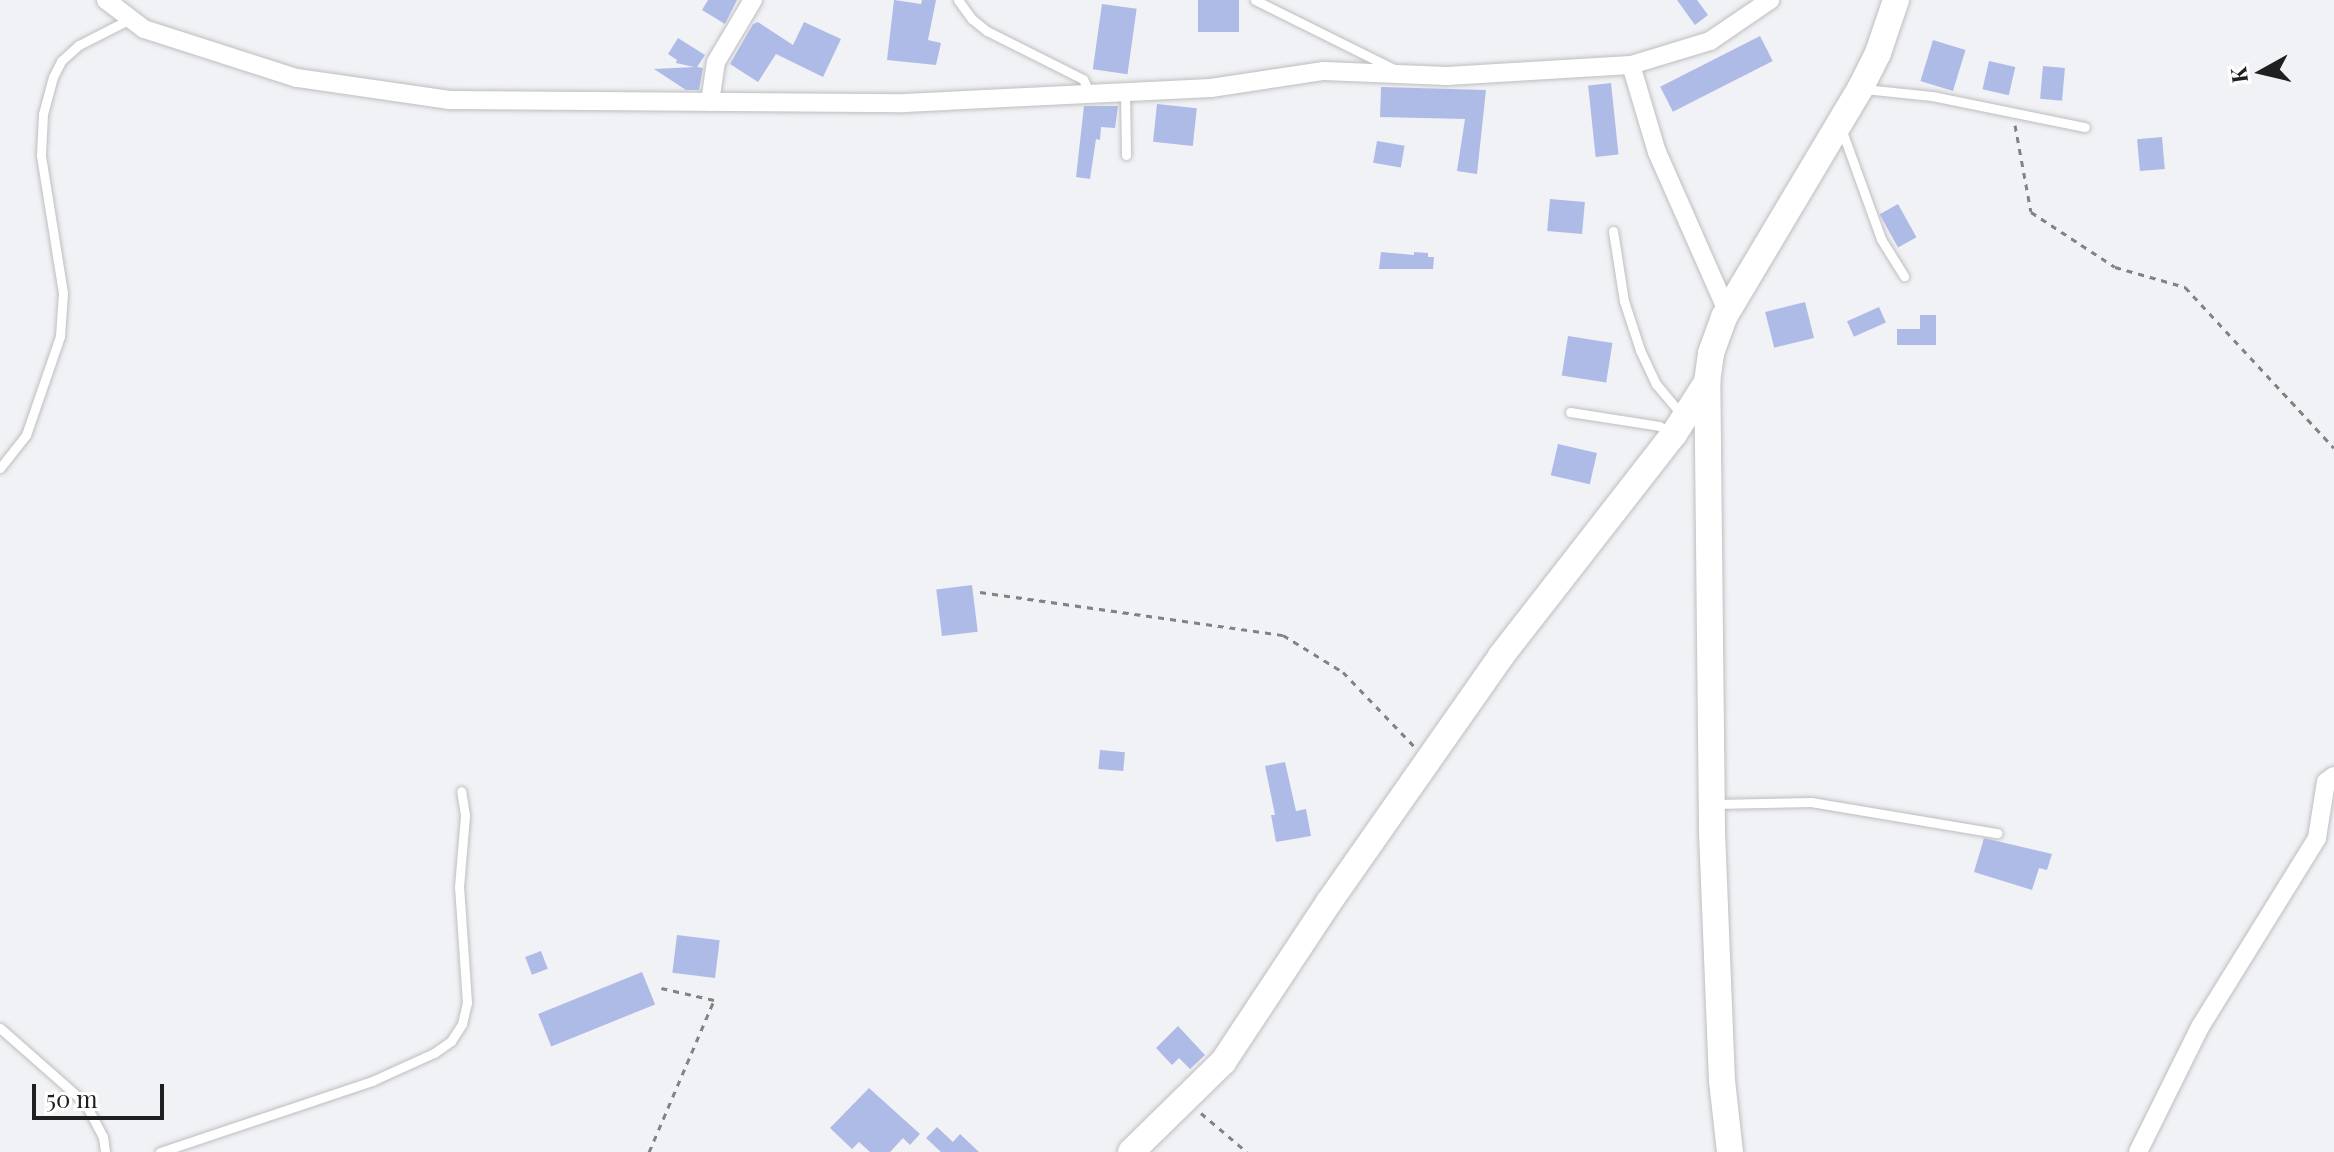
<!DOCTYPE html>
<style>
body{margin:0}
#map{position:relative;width:2334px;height:1152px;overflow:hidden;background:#f1f2f5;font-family:"Playfair Display",serif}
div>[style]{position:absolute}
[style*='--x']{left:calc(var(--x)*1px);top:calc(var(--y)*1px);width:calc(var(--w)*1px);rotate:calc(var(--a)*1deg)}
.building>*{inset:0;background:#aebbe7;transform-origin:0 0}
.path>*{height:3px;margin-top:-1.5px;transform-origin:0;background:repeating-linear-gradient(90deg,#818284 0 6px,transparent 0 12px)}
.roads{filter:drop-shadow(0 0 2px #bdbec0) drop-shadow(0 0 2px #bdbec0)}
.lane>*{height:9px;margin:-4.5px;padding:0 4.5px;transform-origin:4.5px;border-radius:4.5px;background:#fff}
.street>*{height:18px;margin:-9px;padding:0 9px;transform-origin:9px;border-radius:9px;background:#fff}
.secondary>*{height:26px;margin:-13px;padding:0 13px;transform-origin:13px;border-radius:13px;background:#fff}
span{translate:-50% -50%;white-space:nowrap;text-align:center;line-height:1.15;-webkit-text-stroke:6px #fff;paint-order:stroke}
.north{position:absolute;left:2222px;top:32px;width:80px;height:80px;-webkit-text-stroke:6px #fff;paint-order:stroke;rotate:262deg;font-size:22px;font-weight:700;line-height:32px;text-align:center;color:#1f1f20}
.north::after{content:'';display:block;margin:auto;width:28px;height:36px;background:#1f1f20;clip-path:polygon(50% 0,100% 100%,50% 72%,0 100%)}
.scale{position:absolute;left:32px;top:1084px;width:132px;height:36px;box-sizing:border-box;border:4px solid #1f1f20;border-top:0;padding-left:10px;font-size:24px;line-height:28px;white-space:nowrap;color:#1f1f20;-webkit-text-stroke:6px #fff;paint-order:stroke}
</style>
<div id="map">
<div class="building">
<i style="clip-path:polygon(708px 0,737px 0,725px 24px,702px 10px)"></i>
<i style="clip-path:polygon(894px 0,921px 4px,922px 0,936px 0,928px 40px,941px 43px,936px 65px,887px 60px)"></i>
<i style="left:1198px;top:0;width:41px;height:32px"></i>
<i style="clip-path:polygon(1677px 0,1697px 0,1708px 15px,1695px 25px)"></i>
<i style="left:1102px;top:4px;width:35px;height:66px;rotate:8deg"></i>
<i style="clip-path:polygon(758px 22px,793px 45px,804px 22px,841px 39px,823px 77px,776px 54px,758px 82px,730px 64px,753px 24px)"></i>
<i style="left:1760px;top:36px;width:28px;height:112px;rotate:63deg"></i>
<i style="clip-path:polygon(678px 38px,705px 55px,697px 67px,703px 68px,699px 90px,686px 90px,654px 69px,694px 67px,676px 63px,677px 60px,668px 54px)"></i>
<i style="left:1933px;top:40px;width:34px;height:43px;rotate:17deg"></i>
<i style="left:1989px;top:61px;width:27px;height:29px;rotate:13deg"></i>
<i style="left:2043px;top:66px;width:22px;height:33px;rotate:5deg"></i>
<i style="left:1611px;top:83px;width:72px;height:23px;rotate:84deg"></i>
<i style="clip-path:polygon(1381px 87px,1486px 90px,1477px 174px,1457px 171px,1465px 119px,1380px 117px)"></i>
<i style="left:1157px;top:104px;width:40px;height:38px;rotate:6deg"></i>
<i style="clip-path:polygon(1084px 106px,1118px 106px,1115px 128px,1101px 127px,1100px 140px,1096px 139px,1090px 179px,1076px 177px)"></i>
<i style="left:2162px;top:137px;width:32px;height:25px;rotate:85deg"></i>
<i style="left:1377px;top:141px;width:28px;height:22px;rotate:10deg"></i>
<i style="left:1550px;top:199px;width:35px;height:32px;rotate:5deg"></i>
<i style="left:1898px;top:204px;width:38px;height:21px;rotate:61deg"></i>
<i style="clip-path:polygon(1381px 252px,1414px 255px,1414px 252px,1428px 253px,1428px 257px,1434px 257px,1433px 269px,1379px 269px)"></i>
<i style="left:1805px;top:302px;width:37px;height:41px;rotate:76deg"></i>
<i style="left:1879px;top:307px;width:17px;height:35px;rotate:66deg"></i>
<i style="clip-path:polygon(1920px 315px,1936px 315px,1936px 345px,1897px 345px,1897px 329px,1920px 329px)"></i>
<i style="left:1568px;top:336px;width:45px;height:40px;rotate:9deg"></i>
<i style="left:1558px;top:444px;width:40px;height:32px;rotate:13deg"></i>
<i style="left:972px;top:585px;width:47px;height:36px;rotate:83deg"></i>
<i style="left:1100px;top:750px;width:25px;height:19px;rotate:5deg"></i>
<i style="clip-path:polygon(1285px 762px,1296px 811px,1306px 809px,1311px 836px,1276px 842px,1271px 815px,1275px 815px,1265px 766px)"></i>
<i style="clip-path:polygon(1984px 838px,2052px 854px,2047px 870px,2039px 868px,2032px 890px,1974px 872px)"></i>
<i style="left:677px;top:935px;width:43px;height:38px;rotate:7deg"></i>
<i style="left:541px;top:951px;width:19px;height:17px;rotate:69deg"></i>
<i style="left:642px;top:972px;width:35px;height:112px;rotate:68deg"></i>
<i style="clip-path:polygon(1178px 1026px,1205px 1055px,1190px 1069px,1179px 1058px,1172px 1065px,1156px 1048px)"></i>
<i style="clip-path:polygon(869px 1088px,920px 1134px,910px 1145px,903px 1138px,890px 1152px,870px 1152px,859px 1142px,852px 1149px,830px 1128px)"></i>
<i style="clip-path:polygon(937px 1127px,953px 1142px,960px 1134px,979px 1152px,941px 1152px,926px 1138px)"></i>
</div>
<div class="path">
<i style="--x:2015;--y:125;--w:88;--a:79.6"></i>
<i style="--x:2031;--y:212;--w:100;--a:33.2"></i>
<i style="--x:2115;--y:267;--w:73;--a:15.9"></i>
<i style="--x:2185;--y:287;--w:219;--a:47.2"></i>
<i style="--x:980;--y:592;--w:306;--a:8.1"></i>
<i style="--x:1283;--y:635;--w:70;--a:31.7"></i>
<i style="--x:1343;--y:672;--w:103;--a:46.2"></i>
<i style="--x:1201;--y:1113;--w:60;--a:40.3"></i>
<i style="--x:649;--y:1152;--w:165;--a:-66.8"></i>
<i style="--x:714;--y:1000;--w:54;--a:-167.2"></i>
</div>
<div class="roads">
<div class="lane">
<i style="--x:958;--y:0;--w:24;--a:54"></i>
<i style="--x:972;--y:19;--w:19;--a:39"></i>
<i style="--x:987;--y:31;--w:107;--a:26.6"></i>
<i style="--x:1083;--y:79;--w:17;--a:65"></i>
<i style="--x:1255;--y:0;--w:155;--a:26.4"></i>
<i style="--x:1864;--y:89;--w:68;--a:5.9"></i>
<i style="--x:1932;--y:96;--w:156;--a:11.5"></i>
<i style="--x:1125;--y:92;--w:63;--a:89.1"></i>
<i style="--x:1842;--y:131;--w:115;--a:70.1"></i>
<i style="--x:1881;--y:239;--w:44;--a:58.1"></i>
<i style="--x:1613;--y:231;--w:71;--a:81.1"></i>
<i style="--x:1624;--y:301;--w:52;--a:71.9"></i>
<i style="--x:1640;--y:350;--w:38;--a:65"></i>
<i style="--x:1656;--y:384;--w:40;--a:50"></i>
<i style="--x:1570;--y:412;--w:90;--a:8.9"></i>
<i style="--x:1659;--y:426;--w:13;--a:27"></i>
<i style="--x:0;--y:468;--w:42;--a:-51.8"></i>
<i style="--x:26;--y:435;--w:105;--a:-71"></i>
<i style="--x:60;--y:336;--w:43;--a:-86"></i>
<i style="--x:63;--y:293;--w:140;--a:-99.1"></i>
<i style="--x:41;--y:155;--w:41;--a:-87.2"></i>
<i style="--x:43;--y:114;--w:38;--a:-75"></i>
<i style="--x:53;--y:77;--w:18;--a:-63"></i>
<i style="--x:61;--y:61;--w:24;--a:-42"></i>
<i style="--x:79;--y:45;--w:57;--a:-27"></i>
<i style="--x:1715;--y:804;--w:96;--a:-1.2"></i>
<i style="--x:1811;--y:802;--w:189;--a:9.5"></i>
<i style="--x:0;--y:1028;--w:113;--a:41.4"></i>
<i style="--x:85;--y:1103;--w:38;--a:62"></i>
<i style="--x:103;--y:1137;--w:15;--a:82"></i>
<i style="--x:160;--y:1152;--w:224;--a:-18.5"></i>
<i style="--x:372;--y:1081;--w:68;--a:-24.3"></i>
<i style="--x:434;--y:1053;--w:21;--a:-35"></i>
<i style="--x:451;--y:1041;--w:20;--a:-57"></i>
<i style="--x:462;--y:1024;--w:22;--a:-77"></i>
<i style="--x:467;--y:1003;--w:116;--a:-93.9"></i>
<i style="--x:459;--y:887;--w:72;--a:-85.2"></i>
<i style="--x:465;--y:815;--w:24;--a:-99"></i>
</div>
<div class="street">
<i style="--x:106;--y:0;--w:48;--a:37.3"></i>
<i style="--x:144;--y:29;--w:161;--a:17.8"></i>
<i style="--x:297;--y:78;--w:154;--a:8.2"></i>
<i style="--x:449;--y:100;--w:456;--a:0.4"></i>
<i style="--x:905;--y:103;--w:306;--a:-2.8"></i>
<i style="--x:1211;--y:88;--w:114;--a:-8.6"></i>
<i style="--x:1324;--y:71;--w:123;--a:2.3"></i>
<i style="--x:1447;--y:76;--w:184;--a:-3.4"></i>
<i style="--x:1631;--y:65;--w:83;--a:-16.9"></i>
<i style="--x:1710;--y:41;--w:73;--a:-34.3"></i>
<i style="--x:1631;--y:65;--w:91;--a:73.4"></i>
<i style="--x:1657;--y:152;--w:174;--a:66.2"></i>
<i style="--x:710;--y:102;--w:40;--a:-81.5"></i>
<i style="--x:716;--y:62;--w:72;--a:-59.2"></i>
<i style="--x:2138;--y:1152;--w:140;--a:-63.6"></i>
<i style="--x:2200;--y:1027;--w:222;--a:-58.2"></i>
<i style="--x:2317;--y:838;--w:57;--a:-80.9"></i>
<i style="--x:2326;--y:782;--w:10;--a:-37"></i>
</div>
<div class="secondary">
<i style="--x:1131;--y:1152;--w:129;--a:-44.4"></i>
<i style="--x:1223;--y:1062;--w:192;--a:-56.5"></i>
<i style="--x:1329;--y:902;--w:300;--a:-55"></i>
<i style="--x:1501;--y:656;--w:281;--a:-52.1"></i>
<i style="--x:1674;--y:434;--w:62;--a:-57.6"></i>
<i style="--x:1730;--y:1152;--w:71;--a:-96.4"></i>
<i style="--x:1722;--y:1081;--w:252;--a:-92.3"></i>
<i style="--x:1712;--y:829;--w:447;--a:-90.6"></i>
<i style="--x:1707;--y:382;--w:29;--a:-82"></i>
<i style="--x:1711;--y:353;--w:38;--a:-70"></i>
<i style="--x:1724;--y:317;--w:265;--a:-59.2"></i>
<i style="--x:1860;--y:89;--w:40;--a:-63.4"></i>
<i style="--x:1878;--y:53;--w:56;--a:-71.2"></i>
</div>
</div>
<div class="north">K</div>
<div class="scale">50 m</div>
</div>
